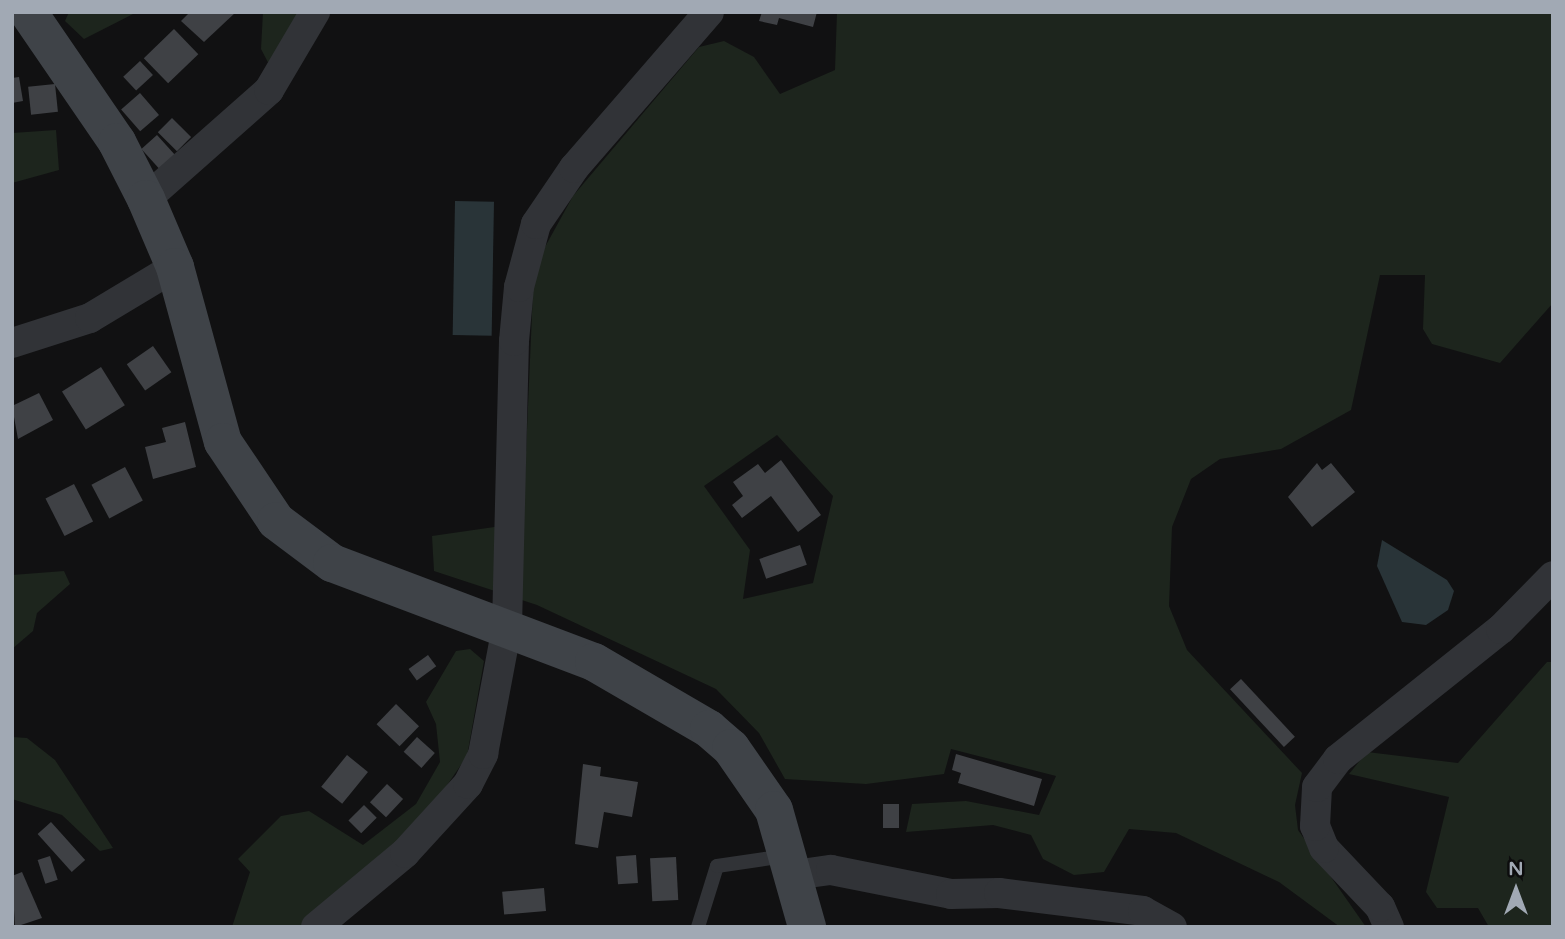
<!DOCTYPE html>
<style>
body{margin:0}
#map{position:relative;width:1565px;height:939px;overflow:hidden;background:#111112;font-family:"Varela Round",sans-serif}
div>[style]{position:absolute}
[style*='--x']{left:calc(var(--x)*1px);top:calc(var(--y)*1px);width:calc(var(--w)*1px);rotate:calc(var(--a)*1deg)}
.green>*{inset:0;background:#1d251d}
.water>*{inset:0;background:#293438;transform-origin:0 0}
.building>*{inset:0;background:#3f4145;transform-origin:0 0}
.lane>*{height:14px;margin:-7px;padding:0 7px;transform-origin:7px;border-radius:7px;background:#313337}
.street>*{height:30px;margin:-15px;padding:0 15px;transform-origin:15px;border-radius:15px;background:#313337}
.secondary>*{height:38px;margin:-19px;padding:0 19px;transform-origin:19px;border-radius:19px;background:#3f4348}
span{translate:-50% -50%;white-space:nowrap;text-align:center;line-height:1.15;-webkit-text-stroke:5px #0c0c0d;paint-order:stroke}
.frame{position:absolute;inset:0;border:14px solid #a1a9b4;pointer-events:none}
.north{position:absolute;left:1481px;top:855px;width:70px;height:70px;-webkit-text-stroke:5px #0c0c0d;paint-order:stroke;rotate:0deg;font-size:19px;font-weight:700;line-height:28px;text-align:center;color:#a1a9b4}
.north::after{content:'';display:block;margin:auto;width:24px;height:32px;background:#a1a9b4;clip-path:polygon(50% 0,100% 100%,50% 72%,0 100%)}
</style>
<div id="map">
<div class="green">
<i style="clip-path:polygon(69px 12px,137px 12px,84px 39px,65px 21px)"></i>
<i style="clip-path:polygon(263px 12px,301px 12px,273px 72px,261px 49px)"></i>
<i style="clip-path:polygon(evenodd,837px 12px,1553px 12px,1553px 303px,1500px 363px,1432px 344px,1423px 329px,1425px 275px,1380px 275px,1351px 410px,1281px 449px,1220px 459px,1191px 479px,1172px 527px,1169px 606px,1187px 650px,1302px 773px,1295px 805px,1298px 830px,1366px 927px,1340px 927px,1279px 882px,1176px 833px,1129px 829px,1104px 872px,1074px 875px,1043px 859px,1031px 835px,993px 825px,906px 832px,912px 804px,966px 801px,1039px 815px,1056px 776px,951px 749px,944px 774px,866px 784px,785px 779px,759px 733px,716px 689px,537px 605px,434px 571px,432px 536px,523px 523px,534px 267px,573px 196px,699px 47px,724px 41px,754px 57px,780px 94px,835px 70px,837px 12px,777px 435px,833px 496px,813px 583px,743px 599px,750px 550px,704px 486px,777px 435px)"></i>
<i style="clip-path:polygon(56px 130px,59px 170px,12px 183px,12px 133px)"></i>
<i style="clip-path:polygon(64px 571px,70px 584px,37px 613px,33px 631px,12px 649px,12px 575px)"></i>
<i style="clip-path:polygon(470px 649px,484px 661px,467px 756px,411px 838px,303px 927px,232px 927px,250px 872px,238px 859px,281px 816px,309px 811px,363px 845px,416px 804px,440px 762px,436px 724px,426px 702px,456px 651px)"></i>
<i style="clip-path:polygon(1547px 662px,1553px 662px,1553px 927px,1489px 927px,1478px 908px,1437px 908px,1426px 892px,1449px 797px,1349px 774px,1367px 752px,1458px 763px)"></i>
<i style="clip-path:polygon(12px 737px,27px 738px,55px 760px,113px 848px,100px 851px,62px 815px,12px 799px)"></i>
</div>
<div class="water">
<i style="left:455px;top:201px;width:39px;height:134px;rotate:1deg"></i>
<i style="clip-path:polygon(1382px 540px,1447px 580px,1454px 591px,1448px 610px,1426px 625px,1402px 622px,1377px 566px)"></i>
</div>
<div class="building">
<i style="clip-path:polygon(190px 12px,236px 12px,204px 42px,181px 21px)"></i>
<i style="clip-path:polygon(762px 12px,817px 12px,813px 27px,779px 18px,777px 25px,759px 21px)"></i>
<i style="left:174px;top:29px;width:35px;height:42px;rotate:46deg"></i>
<i style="left:140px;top:61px;width:19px;height:23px;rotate:47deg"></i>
<i style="clip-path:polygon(19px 77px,23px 101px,12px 103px,12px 78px)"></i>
<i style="left:55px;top:84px;width:28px;height:27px;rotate:84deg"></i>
<i style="left:140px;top:93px;width:29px;height:25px;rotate:49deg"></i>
<i style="left:172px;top:118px;width:27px;height:20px;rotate:45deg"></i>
<i style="left:157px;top:135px;width:28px;height:21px;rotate:48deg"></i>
<i style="left:153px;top:346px;width:32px;height:32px;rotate:55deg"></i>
<i style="left:101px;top:367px;width:45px;height:46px;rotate:58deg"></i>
<i style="clip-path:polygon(39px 393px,53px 420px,18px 439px,12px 406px)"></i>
<i style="clip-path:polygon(185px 422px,196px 467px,153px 479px,145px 447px,166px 442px,162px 428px)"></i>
<i style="clip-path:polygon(781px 460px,821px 515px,798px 532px,771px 496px,742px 518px,732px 505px,743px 496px,733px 482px,758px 464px,765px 473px)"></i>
<i style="clip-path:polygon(1317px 463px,1322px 470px,1331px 463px,1355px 492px,1312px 527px,1288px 497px)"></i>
<i style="left:125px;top:467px;width:38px;height:38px;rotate:62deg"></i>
<i style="left:74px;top:484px;width:42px;height:32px;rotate:63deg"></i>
<i style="left:800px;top:545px;width:21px;height:43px;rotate:71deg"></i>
<i style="left:428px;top:655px;width:14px;height:24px;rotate:54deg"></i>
<i style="left:1241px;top:679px;width:79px;height:15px;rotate:47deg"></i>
<i style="left:396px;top:704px;width:32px;height:28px;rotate:44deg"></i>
<i style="left:417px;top:737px;width:24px;height:20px;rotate:42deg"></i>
<i style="clip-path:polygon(956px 754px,1042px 779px,1034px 806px,958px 783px,961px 773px,952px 770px)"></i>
<i style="left:347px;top:755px;width:27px;height:41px;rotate:39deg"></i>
<i style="clip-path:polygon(583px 764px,601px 767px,600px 776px,638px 782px,632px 817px,604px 812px,598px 848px,575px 844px)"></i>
<i style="left:387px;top:784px;width:22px;height:25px;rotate:43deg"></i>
<i style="left:899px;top:804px;width:24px;height:16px;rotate:90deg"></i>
<i style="left:364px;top:805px;width:18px;height:22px;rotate:45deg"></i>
<i style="left:51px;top:822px;width:51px;height:18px;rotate:48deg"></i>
<i style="left:636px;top:855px;width:28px;height:20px;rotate:86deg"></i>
<i style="left:50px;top:856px;width:25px;height:13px;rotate:72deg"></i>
<i style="left:676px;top:857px;width:43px;height:26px;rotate:87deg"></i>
<i style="clip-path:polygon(22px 872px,42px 918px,15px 927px,12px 876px)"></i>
<i style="left:544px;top:888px;width:23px;height:42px;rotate:85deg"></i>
</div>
<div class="lane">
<i style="--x:698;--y:927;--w:64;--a:-72.7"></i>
<i style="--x:717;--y:866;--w:69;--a:-8.4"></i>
</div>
<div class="street">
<i style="--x:146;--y:199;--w:164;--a:-41.5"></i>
<i style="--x:269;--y:90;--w:91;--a:-59.5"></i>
<i style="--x:12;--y:343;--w:82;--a:-17.8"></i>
<i style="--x:90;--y:318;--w:99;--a:-31"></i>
<i style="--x:794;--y:875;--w:37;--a:-8"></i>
<i style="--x:831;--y:870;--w:122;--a:11.3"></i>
<i style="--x:951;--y:894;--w:48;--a:-1.2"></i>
<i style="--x:999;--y:893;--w:145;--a:7.1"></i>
<i style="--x:1143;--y:911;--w:33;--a:29"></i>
<i style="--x:316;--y:927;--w:116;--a:-39.7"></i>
<i style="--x:405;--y:853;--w:93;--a:-47.6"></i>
<i style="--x:468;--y:784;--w:34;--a:-63"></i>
<i style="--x:483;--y:754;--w:129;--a:-79.3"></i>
<i style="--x:507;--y:627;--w:286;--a:-88.6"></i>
<i style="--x:514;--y:341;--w:54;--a:-84.7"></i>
<i style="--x:519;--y:287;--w:65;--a:-74.9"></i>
<i style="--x:536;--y:224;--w:68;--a:-55.8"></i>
<i style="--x:574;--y:168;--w:206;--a:-49.1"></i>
<i style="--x:1389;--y:927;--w:22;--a:-114"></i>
<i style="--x:1380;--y:907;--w:81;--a:-133.5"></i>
<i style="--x:1324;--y:848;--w:24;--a:-112"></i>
<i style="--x:1315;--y:826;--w:39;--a:-87"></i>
<i style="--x:1317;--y:787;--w:35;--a:-53"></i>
<i style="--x:1338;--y:759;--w:208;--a:-38.6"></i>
<i style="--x:1501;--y:629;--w:74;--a:-45.5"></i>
</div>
<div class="secondary">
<i style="--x:28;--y:12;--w:158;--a:55.6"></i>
<i style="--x:117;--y:142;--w:64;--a:63"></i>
<i style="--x:146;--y:199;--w:74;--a:66.9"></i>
<i style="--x:175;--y:267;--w:181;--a:74.7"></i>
<i style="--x:223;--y:442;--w:95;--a:56.1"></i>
<i style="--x:276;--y:521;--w:70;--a:36.9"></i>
<i style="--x:332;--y:563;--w:280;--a:20.7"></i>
<i style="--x:594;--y:662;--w:133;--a:30.2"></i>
<i style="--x:709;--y:729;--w:29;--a:41"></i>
<i style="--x:731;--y:748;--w:75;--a:55.3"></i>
<i style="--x:774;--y:810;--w:122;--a:74.2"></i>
</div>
<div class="frame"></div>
<div class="north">N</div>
</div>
